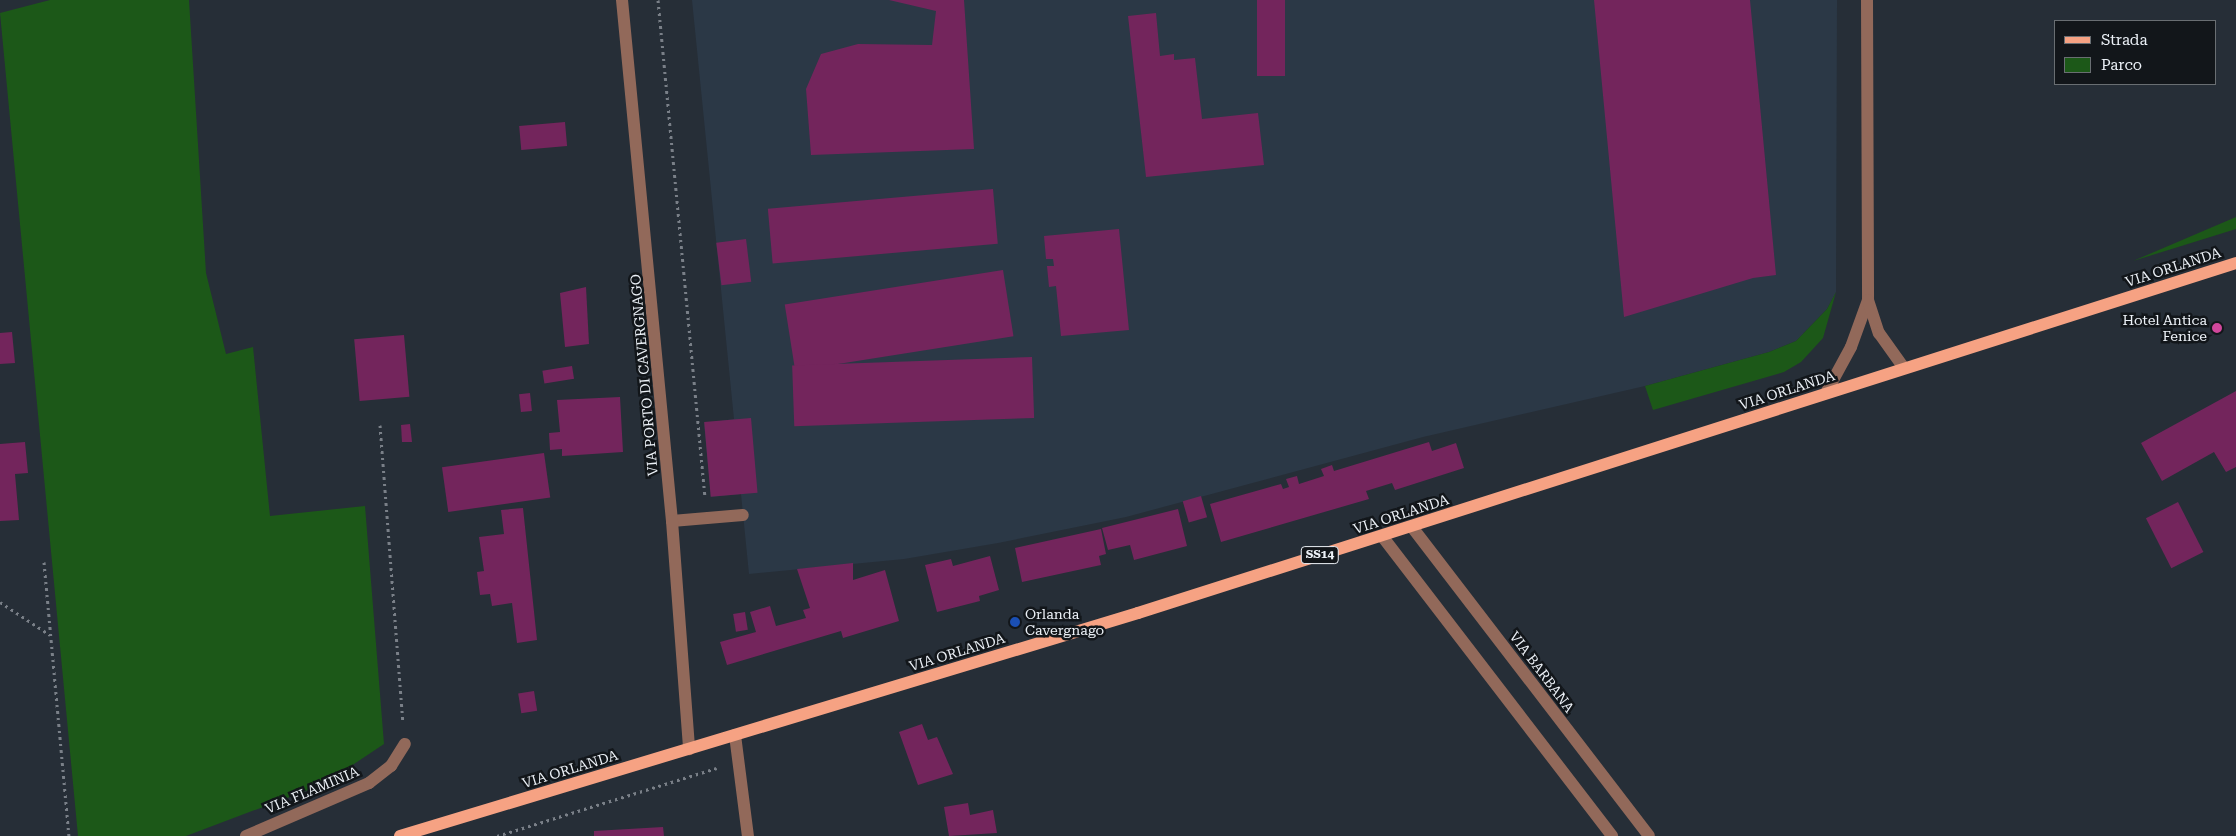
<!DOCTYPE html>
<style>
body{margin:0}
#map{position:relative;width:2236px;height:836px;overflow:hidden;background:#262e37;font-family:"Roboto Serif",serif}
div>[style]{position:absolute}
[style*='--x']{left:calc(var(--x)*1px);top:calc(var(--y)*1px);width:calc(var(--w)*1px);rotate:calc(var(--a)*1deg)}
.built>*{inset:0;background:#2b3846}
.green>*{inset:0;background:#1c5818}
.building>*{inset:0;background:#73255c;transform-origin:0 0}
.path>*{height:3px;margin-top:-1.5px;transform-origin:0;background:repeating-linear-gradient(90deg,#7a8088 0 2.5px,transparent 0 6.5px)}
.lane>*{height:12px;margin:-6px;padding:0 6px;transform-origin:6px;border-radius:6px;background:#92695a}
.street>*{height:12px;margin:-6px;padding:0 6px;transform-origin:6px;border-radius:6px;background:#92695a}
.primary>*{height:12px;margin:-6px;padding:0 6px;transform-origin:6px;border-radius:6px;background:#f6a283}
.dots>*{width:14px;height:14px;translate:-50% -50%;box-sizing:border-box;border:2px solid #12161a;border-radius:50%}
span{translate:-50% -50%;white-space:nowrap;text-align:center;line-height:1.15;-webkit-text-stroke:5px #12161a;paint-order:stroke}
.shield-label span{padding:1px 4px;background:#12161a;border:1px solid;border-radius:4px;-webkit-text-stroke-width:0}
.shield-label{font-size:12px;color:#ecf1f7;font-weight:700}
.street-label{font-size:14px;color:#ecf1f7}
.poi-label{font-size:14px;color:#ecf1f7}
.right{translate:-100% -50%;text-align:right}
.left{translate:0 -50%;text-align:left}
.legend{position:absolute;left:2054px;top:20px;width:162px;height:65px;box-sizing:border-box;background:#12161a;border:1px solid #696e72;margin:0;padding:6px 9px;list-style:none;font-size:15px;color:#ecf1f7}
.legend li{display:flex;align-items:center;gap:10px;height:25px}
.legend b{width:25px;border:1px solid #696e72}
</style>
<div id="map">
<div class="built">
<i style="clip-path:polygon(692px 0,1837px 0,1836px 292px,1827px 309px,1796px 341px,1769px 352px,1645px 386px,1423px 437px,1126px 517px,998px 543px,904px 559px,749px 574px,741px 494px,711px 497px,704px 423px,734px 419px)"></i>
</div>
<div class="green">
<i style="clip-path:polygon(50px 0,189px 0,206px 273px,226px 354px,253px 347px,270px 516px,365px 506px,384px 744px,324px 784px,186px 836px,78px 836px,0 13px)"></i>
<i style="clip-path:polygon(2236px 217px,2236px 229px,2133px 261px)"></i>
<i style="clip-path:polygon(1836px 292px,1823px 338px,1801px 362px,1784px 372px,1653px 410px,1645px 386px,1769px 352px,1796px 341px,1827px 309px)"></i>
</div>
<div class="building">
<i style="clip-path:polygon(889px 0,964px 0,974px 149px,811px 155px,806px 89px,821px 54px,858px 44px,932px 45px,936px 11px)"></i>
<i style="left:1257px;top:0;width:28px;height:76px"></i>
<i style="clip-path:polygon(1594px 0,1750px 0,1776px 275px,1753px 278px,1624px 317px)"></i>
<i style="clip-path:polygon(1156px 13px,1160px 56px,1174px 54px,1174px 60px,1195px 58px,1202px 119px,1258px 113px,1264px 165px,1146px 177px,1128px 16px)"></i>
<i style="left:565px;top:122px;width:24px;height:46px;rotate:85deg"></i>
<i style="left:993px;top:189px;width:55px;height:226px;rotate:85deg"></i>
<i style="clip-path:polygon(1119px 229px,1129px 330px,1061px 336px,1056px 286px,1049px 287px,1047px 266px,1054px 266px,1053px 259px,1046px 259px,1044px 236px)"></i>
<i style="left:746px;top:239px;width:43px;height:30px;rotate:83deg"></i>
<i style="left:1003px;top:270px;width:67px;height:221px;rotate:81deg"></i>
<i style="clip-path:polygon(586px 287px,589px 344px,565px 347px,560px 293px)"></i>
<i style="clip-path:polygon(12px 332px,15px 363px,0 364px,0 333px)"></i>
<i style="left:404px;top:335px;width:62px;height:50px;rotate:85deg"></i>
<i style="left:1032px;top:357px;width:61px;height:240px;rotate:88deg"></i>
<i style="left:572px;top:366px;width:13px;height:30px;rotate:81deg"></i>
<i style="clip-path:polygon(2236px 391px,2236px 467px,2226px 472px,2214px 452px,2162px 481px,2141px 443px)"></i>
<i style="left:530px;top:393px;width:18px;height:11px;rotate:84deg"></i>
<i style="clip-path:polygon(620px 397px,623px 452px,562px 456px,562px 449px,550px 450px,549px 433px,560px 432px,557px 400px)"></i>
<i style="left:751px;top:418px;width:75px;height:47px;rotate:85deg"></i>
<i style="clip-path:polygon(410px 424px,412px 442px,402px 442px,401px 425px)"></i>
<i style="clip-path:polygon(25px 442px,28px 473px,15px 474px,19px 520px,0 521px,0 444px)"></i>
<i style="clip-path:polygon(1429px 442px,1432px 451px,1456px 443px,1464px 468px,1395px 490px,1392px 483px,1366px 491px,1369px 499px,1221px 542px,1210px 504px,1281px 484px,1283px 489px,1289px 487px,1286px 479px,1297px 476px,1299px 484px,1324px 476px,1321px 469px,1332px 465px,1334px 471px)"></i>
<i style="left:544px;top:453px;width:45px;height:103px;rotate:82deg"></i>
<i style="left:1201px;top:496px;width:22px;height:19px;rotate:74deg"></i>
<i style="left:2178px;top:502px;width:56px;height:36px;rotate:63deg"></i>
<i style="clip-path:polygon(523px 508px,537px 640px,517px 643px,512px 603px,492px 606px,490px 594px,480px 595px,477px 572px,484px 571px,479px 537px,504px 534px,501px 510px)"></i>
<i style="clip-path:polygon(1178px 509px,1187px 546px,1134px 560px,1130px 545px,1108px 550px,1102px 528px)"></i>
<i style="clip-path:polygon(1101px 529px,1106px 554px,1099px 556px,1101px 565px,1022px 582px,1015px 548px)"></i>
<i style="clip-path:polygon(990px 556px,999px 590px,979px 596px,980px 601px,937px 612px,925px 565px,951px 559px,953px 566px)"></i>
<i style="clip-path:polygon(853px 563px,853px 580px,885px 570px,899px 621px,843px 638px,841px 631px,727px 665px,720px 642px,756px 632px,750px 612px,770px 606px,776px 626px,806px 618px,803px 610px,810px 608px,797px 569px)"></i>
<i style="left:745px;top:612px;width:18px;height:12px;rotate:81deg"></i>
<i style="left:534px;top:691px;width:20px;height:16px;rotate:81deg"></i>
<i style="clip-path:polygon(922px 724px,928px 740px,937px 737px,953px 774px,918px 785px,899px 732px)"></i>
<i style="clip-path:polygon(968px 803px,970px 815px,993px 810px,997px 833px,949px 836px,944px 807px)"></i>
<i style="clip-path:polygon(663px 827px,664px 836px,594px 836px,594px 831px)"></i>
</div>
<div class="path">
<i style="--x:658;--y:0;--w:497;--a:84.6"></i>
<i style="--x:380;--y:425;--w:297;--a:85.6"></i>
<i style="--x:44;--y:562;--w:275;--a:84.8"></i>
<i style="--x:0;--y:602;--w:60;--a:33.4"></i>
<i style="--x:497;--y:836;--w:230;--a:-17.2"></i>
</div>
<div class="lane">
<i style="--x:1867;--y:0;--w:300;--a:89.8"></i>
<i style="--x:1826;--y:393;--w:52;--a:-61.5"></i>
<i style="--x:1851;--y:347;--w:50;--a:-70.1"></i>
<i style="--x:1868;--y:300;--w:35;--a:72"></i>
<i style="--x:1879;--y:333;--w:43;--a:54.5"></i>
<i style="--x:672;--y:521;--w:71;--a:-4.8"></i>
</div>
<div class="street">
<i style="--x:622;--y:0;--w:523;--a:84.52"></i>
<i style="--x:672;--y:521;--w:229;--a:85.7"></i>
<i style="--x:1412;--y:527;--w:389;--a:52.5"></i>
<i style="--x:1382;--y:536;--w:378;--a:52.5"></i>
<i style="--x:735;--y:735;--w:102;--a:82.7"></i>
<i style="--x:246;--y:836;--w:134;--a:-23.3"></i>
<i style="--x:369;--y:783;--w:28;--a:-38"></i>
<i style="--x:391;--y:766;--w:26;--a:-58"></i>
</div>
<div class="primary">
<i style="--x:400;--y:836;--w:771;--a:-16.81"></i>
<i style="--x:1138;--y:613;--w:1152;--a:-17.68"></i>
</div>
<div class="dots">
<i style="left:2217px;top:328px;background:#d1479c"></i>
<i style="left:1015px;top:622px;background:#1a4fb4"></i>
</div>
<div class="shield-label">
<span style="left:1320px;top:555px">SS14</span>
</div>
<div class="street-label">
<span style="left:2173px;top:267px;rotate:-18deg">VIA ORLANDA</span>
<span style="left:644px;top:375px;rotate:-95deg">VIA PORTO DI CAVERGNAGO</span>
<span style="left:1787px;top:390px;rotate:-18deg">VIA ORLANDA</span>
<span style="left:1401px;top:514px;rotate:-18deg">VIA ORLANDA</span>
<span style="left:957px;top:652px;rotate:-17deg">VIA ORLANDA</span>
<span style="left:1542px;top:672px;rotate:53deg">VIA BARBANA</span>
<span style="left:570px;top:769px;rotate:-17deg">VIA ORLANDA</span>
<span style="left:312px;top:790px;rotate:-23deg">VIA FLAMINIA</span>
</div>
<div class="poi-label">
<span class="right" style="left:2207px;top:328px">Hotel Antica<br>Fenice</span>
<span class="left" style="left:1025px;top:622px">Orlanda<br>Cavergnago</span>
</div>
<ul class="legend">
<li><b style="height:6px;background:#f6a283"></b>Strada</li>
<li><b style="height:14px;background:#1c5818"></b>Parco</li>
</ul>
</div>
